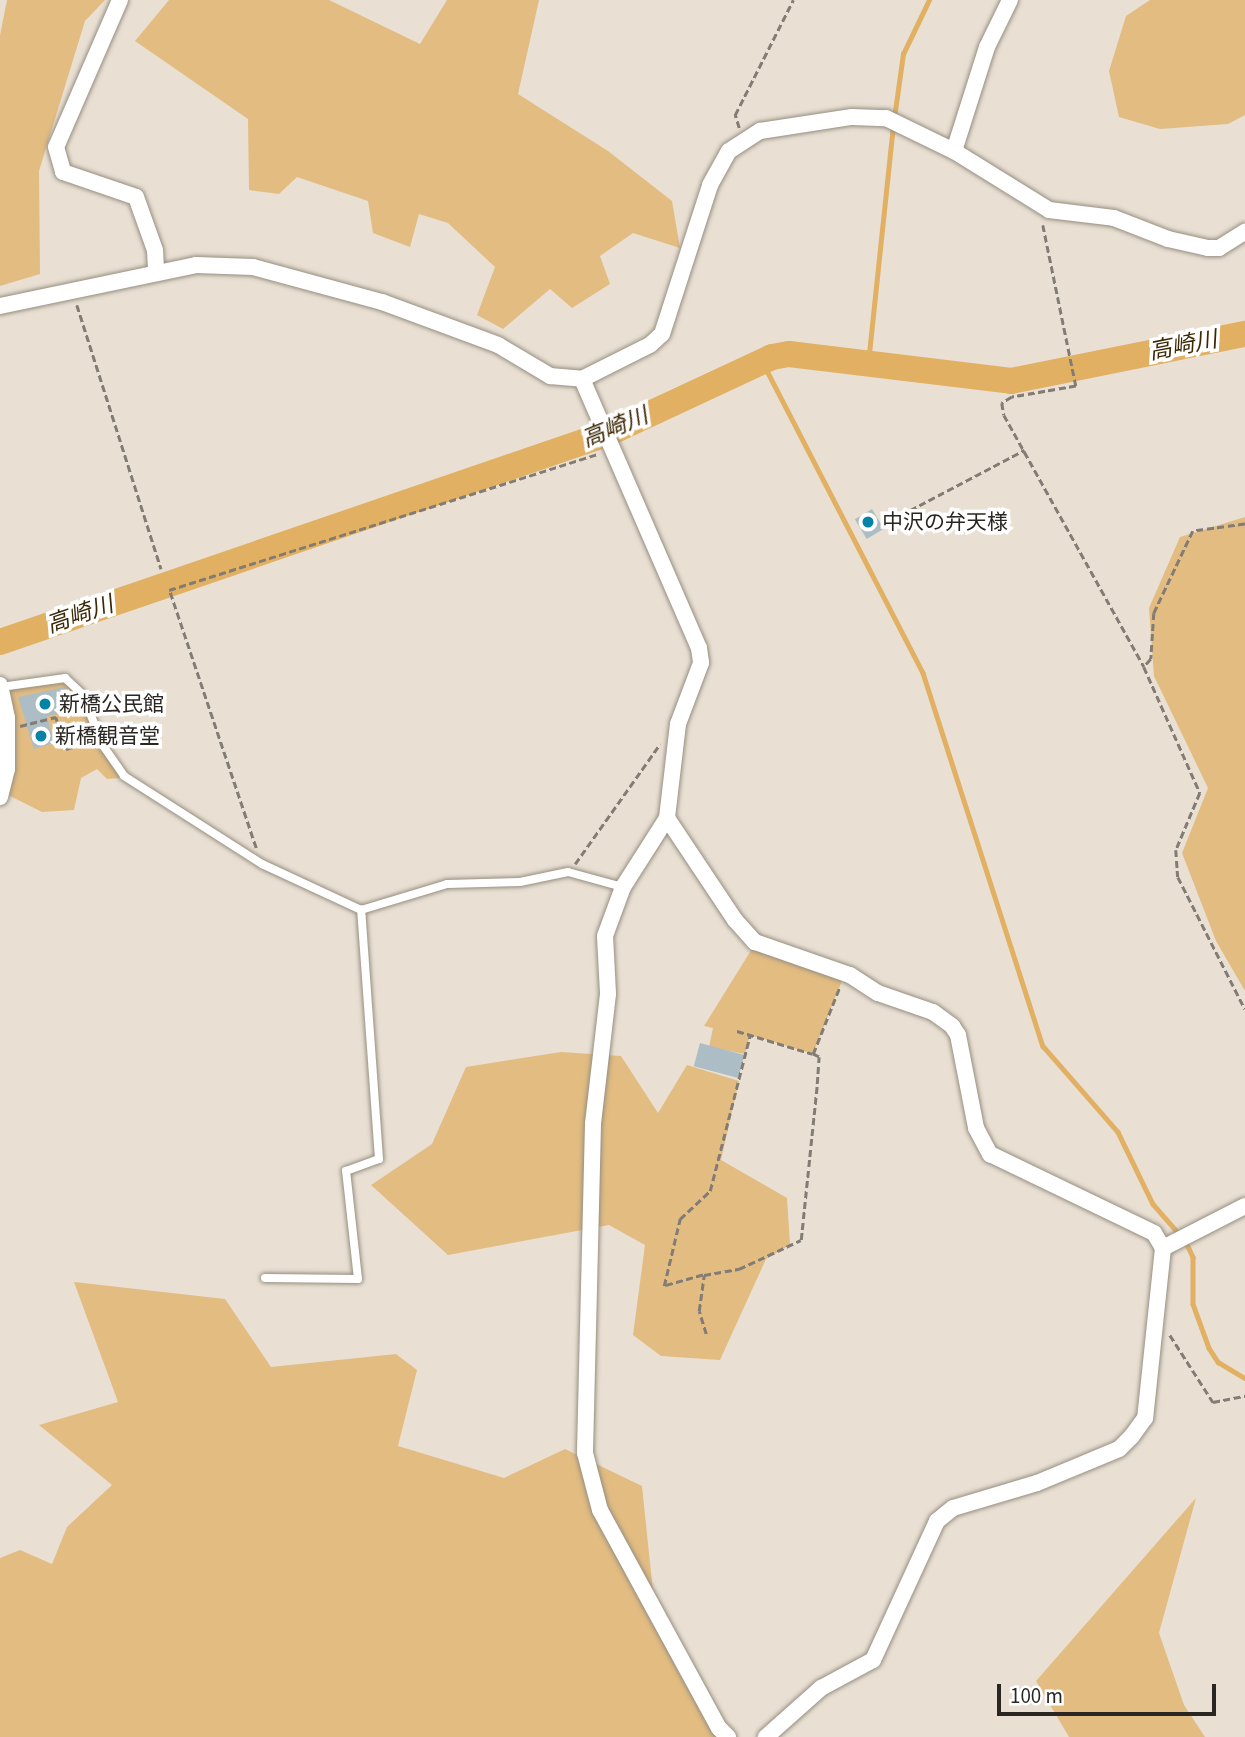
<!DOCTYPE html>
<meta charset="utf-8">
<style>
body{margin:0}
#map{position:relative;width:1245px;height:1737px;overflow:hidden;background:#e9e0d3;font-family:"Source Sans 3","Noto Sans JP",sans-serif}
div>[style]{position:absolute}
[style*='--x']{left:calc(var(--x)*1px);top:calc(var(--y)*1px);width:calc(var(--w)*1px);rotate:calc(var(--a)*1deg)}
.green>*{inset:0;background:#e2bc81}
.stream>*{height:4.5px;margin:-2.25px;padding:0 2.25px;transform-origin:2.25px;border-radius:2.25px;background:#e1b063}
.river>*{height:26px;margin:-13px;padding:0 13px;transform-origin:13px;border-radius:13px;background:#e1b063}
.building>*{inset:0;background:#adbdc5;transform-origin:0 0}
.path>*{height:2.5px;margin-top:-1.25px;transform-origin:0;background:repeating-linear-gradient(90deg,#827c74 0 7px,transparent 0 10.5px)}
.roads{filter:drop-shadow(0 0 2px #968e81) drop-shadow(0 0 2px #968e81)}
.service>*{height:8px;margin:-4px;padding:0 4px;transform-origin:4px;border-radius:4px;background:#fff}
.minor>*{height:16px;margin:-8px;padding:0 8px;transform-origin:8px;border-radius:8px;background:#fff}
.dots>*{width:19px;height:19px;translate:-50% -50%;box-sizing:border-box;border:4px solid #fff;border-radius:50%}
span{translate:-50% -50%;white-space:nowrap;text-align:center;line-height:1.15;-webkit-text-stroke:7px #fff;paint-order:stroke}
.poi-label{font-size:21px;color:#2a2722}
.left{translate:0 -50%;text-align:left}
.water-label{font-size:23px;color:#3b2804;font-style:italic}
.scale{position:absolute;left:997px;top:1684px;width:219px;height:32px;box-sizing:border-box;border:4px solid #2a2722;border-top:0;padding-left:9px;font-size:21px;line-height:24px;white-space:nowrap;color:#2a2722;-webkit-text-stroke:5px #fff;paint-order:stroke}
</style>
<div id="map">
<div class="green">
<i style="clip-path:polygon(7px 0,105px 0,85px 21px,39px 171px,40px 274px,0 286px,0 35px)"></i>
<i style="clip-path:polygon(169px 0,329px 0,420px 44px,447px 0,539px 0,518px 94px,608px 151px,672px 201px,680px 248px,633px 233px,600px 256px,610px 284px,572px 308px,550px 289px,503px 329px,477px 315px,495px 267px,448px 223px,419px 214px,410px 247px,373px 233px,368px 201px,297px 177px,279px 194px,249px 190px,248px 119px,135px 41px)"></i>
<i style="clip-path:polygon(1150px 0,1245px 0,1245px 115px,1228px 124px,1160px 129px,1119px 117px,1109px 71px,1126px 16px)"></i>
<i style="clip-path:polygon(1245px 517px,1245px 991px,1216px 941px,1182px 853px,1208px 788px,1154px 676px,1149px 608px,1180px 537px)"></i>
<i style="clip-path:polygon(63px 680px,78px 695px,121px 778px,107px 779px,97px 769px,81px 778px,74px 810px,42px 812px,4px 793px,4px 689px)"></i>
<i style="clip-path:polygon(755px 944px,845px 973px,813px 1054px,750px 1035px,745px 1054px,709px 1047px,713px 1028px,704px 1026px)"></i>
<i style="clip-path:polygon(561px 1052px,621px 1056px,658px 1113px,687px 1065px,739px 1081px,721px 1160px,787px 1198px,790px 1245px,766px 1259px,720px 1360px,661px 1356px,633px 1335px,645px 1245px,609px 1225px,448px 1255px,371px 1185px,432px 1144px,466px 1067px)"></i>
<i style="clip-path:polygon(74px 1282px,225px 1299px,271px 1367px,396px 1354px,417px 1370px,398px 1446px,504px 1478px,565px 1449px,642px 1486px,657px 1630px,723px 1737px,0 1737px,0 1558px,20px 1550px,52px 1564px,67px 1527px,112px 1485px,39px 1425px,118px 1402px)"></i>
<i style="clip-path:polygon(1196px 1498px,1159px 1633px,1184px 1705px,1205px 1737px,1069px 1737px,1036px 1681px)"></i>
</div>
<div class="stream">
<i style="--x:894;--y:118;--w:65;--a:-82"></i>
<i style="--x:903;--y:54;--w:60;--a:-64.3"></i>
<i style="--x:762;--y:361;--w:351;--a:62.7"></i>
<i style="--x:923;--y:673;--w:392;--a:72.2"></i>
<i style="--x:1043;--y:1046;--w:114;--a:48.9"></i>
<i style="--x:1118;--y:1132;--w:80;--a:64.1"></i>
<i style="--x:1153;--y:1204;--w:41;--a:48.9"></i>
<i style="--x:868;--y:363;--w:237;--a:-84"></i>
<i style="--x:1186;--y:1242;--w:17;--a:65"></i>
<i style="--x:1193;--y:1257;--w:47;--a:90"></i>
<i style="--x:1193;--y:1304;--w:47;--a:70"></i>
<i style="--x:1209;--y:1348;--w:17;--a:57"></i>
<i style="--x:1218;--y:1362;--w:31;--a:31"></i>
</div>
<div class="river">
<i style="--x:0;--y:642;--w:644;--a:-18.94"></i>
<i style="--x:609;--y:433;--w:180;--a:-25"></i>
<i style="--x:772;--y:357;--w:17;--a:-10"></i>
<i style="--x:789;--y:354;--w:224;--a:6.9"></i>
<i style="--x:1011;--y:381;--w:239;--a:-11.4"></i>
</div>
<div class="building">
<i style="left:872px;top:509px;width:23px;height:20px;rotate:59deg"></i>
<i style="clip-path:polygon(65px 687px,71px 711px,47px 716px,54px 743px,34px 749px,18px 697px)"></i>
<i style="left:700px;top:1043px;width:46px;height:24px;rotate:15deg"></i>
</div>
<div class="path">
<i style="--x:739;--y:128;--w:14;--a:-107"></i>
<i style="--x:735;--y:115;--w:129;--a:-63.2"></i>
<i style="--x:1043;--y:225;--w:164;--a:78.4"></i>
<i style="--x:1076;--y:386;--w:65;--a:170.2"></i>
<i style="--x:1012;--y:397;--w:12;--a:149"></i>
<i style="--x:1002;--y:403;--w:12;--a:81"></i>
<i style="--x:1004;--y:415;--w:288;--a:60.9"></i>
<i style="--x:77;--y:305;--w:277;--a:72.3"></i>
<i style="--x:1245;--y:524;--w:52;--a:172.3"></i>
<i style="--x:1193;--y:531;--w:91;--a:115.4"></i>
<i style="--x:1154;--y:613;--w:46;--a:93.7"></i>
<i style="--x:1151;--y:659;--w:11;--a:131"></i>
<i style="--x:1144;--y:667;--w:138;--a:66"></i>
<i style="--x:1200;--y:793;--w:62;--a:112.8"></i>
<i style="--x:1176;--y:850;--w:27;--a:86"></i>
<i style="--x:1178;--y:877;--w:148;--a:63.1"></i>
<i style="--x:882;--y:525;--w:161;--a:-27.8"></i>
<i style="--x:20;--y:726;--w:37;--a:-14"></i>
<i style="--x:56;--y:717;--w:34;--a:73"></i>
<i style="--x:66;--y:749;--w:21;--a:-19"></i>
<i style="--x:86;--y:742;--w:9;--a:-117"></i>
<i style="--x:82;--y:734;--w:5;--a:-37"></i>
<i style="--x:256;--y:848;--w:272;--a:-108.6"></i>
<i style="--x:169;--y:590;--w:450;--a:-17.6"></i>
<i style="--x:575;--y:864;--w:147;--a:-54.7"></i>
<i style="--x:737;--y:1031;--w:79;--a:16.8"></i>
<i style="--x:813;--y:1054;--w:73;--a:-68.3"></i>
<i style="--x:703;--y:1275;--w:41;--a:164.2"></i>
<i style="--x:664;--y:1286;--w:69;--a:-76.6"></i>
<i style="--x:680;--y:1219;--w:41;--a:-43"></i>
<i style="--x:710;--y:1191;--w:161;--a:-75.6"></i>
<i style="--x:706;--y:1334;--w:24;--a:-107"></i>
<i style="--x:699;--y:1311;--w:36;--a:-82"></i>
<i style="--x:704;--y:1275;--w:36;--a:-10"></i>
<i style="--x:739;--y:1269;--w:68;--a:-25.1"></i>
<i style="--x:801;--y:1240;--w:157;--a:-84.1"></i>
<i style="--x:817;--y:1084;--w:27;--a:-86"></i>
<i style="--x:819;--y:1057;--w:7;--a:-153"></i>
<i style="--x:1170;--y:1335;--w:80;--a:57.3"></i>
<i style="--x:1213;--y:1402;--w:33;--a:-11"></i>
</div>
<div class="roads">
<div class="service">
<i style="--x:1;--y:687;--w:65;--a:-8"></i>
<i style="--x:65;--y:678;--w:23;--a:43"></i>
<i style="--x:82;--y:694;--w:57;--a:67.5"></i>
<i style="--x:104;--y:747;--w:35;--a:55"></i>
<i style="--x:124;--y:776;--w:164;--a:32.5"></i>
<i style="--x:262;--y:864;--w:109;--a:24.9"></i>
<i style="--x:361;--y:910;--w:90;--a:-16.8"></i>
<i style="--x:447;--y:884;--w:73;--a:-1.6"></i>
<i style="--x:520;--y:882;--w:49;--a:-11.8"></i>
<i style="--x:568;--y:872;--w:57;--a:15.3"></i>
<i style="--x:265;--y:1278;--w:93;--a:0.6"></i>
<i style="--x:358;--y:1279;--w:109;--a:-96.3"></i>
<i style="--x:346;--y:1171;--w:35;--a:-20"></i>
<i style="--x:379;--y:1159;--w:250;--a:-94.1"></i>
</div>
<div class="minor">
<i style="--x:120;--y:0;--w:160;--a:113.5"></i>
<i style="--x:56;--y:147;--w:26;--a:74"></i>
<i style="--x:63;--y:172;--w:77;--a:18.9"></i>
<i style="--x:136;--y:197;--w:56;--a:70.3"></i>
<i style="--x:155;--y:250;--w:22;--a:87"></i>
<i style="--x:954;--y:151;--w:109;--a:-72.4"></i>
<i style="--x:987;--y:47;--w:52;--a:-63.9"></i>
<i style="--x:0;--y:306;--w:200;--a:-11.8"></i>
<i style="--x:196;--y:265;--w:57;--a:2"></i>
<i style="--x:253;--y:267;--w:134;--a:15.2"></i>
<i style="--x:382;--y:302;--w:124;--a:20.3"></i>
<i style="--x:498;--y:345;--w:61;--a:30.8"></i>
<i style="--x:550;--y:376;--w:32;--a:5"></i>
<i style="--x:582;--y:379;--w:76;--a:-26.6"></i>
<i style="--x:650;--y:345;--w:16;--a:-43"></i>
<i style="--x:662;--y:334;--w:157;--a:-72.1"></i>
<i style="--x:710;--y:185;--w:39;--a:-61"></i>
<i style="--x:729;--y:151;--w:37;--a:-33"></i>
<i style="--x:760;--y:131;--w:93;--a:-8.7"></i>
<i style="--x:852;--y:117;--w:34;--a:2"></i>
<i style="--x:886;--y:118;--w:76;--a:25.9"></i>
<i style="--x:954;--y:151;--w:112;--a:31.8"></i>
<i style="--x:1049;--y:210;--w:65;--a:7"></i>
<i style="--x:1114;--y:218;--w:58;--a:21.3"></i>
<i style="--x:1168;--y:239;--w:41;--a:12.7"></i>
<i style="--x:1208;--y:248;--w:11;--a:0"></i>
<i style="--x:1219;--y:248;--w:31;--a:-32"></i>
<i style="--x:582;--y:379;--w:293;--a:66.5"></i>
<i style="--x:699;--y:648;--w:15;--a:82"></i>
<i style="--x:701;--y:663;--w:65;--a:110.7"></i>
<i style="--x:678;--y:724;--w:95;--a:96.7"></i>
<i style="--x:667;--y:818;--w:82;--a:122.5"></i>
<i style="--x:623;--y:887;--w:52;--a:110.2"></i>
<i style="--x:605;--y:936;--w:58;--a:87"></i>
<i style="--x:608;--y:994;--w:131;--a:96.6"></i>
<i style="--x:593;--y:1124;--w:329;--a:91.4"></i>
<i style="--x:585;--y:1453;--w:59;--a:75.3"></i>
<i style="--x:600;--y:1510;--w:248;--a:61.4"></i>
<i style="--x:719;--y:1728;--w:13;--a:45"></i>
<i style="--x:0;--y:685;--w:34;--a:78"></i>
<i style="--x:7;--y:718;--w:51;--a:90"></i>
<i style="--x:7;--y:769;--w:29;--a:104"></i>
<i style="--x:667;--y:818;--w:123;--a:56.3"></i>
<i style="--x:735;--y:920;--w:30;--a:48"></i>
<i style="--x:755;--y:942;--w:101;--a:19.2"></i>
<i style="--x:850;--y:975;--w:33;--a:33"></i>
<i style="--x:878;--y:993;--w:58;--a:19.1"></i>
<i style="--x:933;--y:1012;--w:24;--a:36"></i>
<i style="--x:952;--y:1026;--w:11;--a:56"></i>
<i style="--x:958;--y:1035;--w:95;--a:79"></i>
<i style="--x:976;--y:1128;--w:30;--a:62"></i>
<i style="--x:990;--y:1154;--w:182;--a:25.7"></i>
<i style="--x:1154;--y:1233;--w:17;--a:59"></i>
<i style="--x:1163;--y:1248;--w:171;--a:96"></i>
<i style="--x:1145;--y:1418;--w:22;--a:126"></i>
<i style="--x:1132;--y:1436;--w:18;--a:135"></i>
<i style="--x:1119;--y:1449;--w:89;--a:157.5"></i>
<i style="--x:1037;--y:1483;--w:88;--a:163.4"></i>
<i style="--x:953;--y:1508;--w:21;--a:141"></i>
<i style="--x:937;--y:1521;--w:153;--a:114.7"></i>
<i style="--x:873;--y:1660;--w:59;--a:151.7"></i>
<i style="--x:821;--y:1688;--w:74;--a:138.3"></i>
<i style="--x:1163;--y:1248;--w:92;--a:-27.1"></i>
</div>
</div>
<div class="dots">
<i style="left:868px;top:522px;background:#0483a7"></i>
<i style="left:45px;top:704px;background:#0483a7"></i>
<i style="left:41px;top:736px;background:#0483a7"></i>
</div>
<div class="poi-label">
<span class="left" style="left:882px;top:522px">中沢の弁天様</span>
<span class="left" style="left:59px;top:704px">新橋公民館</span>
<span class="left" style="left:55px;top:736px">新橋観音堂</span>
</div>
<div class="water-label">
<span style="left:1183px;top:346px;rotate:-11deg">高崎川</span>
<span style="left:615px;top:428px;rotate:-22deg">高崎川</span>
<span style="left:80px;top:615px;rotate:-19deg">高崎川</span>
</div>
<div class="scale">100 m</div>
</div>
